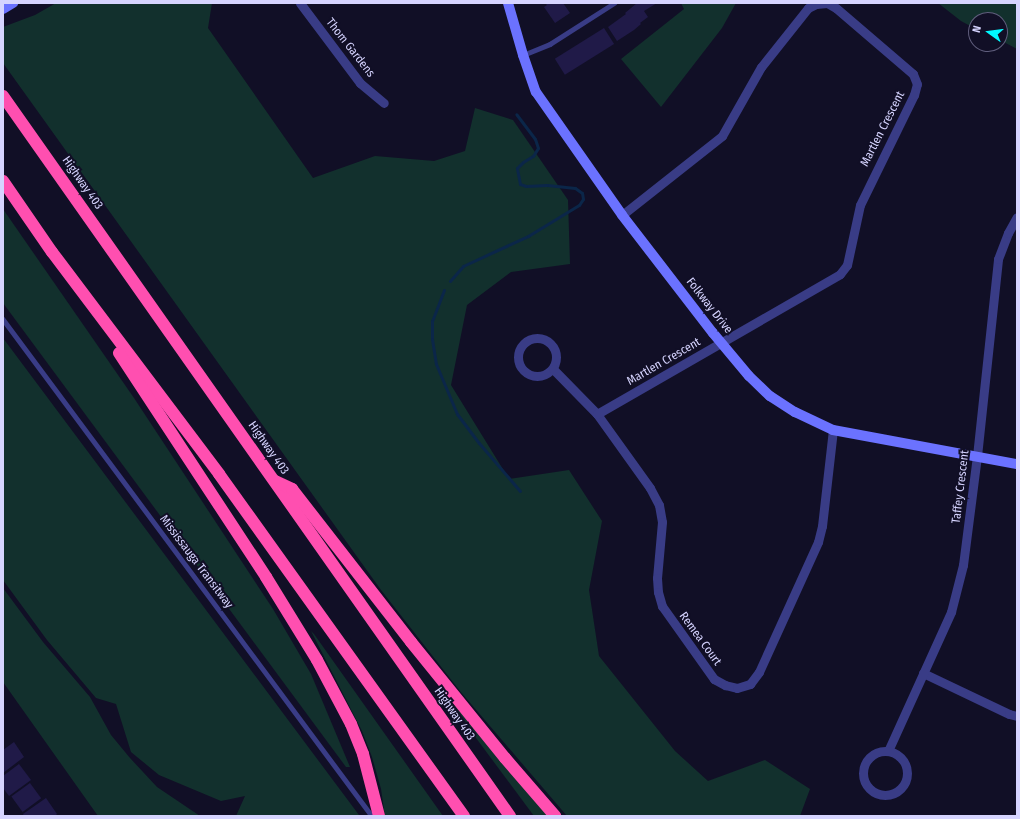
<!DOCTYPE html>
<style>
body{margin:0}
#map{position:relative;width:1020px;height:819px;overflow:hidden;background:#110f26;font-family:"Fira Sans Condensed",sans-serif}
div>[style]{position:absolute}
[style*='--x']{left:calc(var(--x)*1px);top:calc(var(--y)*1px);width:calc(var(--w)*1px);rotate:calc(var(--a)*1deg)}
.green>*{inset:0;background:#12302d}
.stream>*{height:3px;margin:-1.5px;padding:0 1.5px;transform-origin:1.5px;border-radius:1.5px;background:#0b2649}
.building>*{inset:0;background:#201a48;transform-origin:0 0}
.lane>*{height:4.5px;margin:-2.25px;padding:0 2.25px;transform-origin:2.25px;border-radius:2.25px;background:#393c86}
.street>*{height:9px;margin:-4.5px;padding:0 4.5px;transform-origin:4.5px;border-radius:4.5px;background:#393c86}
.street>.ring{margin:-4.5px;padding:0;box-sizing:content-box;background:none;border:9px solid #393c86;border-radius:50%}
.secondary>*{height:10px;margin:-5px;padding:0 5px;transform-origin:5px;border-radius:5px;background:#6b72ff}
.highway>*{height:12px;margin:-6px;padding:0 6px;transform-origin:6px;border-radius:6px;background:#ff4fb0}
span{translate:-50% -50%;white-space:nowrap;text-align:center;line-height:1.15;-webkit-text-stroke:4px #110f26;paint-order:stroke}
.street-label{font-size:12px;color:#d6d4ff}
.frame{position:absolute;inset:0;border:4px solid #d6d4ff;pointer-events:none}
.north{position:absolute;left:968px;top:12px;width:40px;height:40px;box-sizing:border-box;background:#110f26;border:1px solid #605e7d;border-radius:50%;rotate:284deg;font-size:11px;font-weight:700;line-height:16px;text-align:center;color:#d6d4ff}
.north::after{content:'';display:block;margin:auto;width:14px;height:18px;background:#00f8ff;clip-path:polygon(50% 0,100% 100%,50% 72%,0 100%)}
</style>
<div id="map">
<div class="green">
<i style="clip-path:polygon(56px 3px,212px 3px,208px 28px,313px 178px,375px 156px,434px 161px,465px 151px,475px 108px,513px 120px,568px 200px,570px 264px,511px 272px,467px 305px,451px 385px,509px 479px,569px 470px,602px 521px,589px 590px,599px 656px,675px 751px,708px 781px,765px 760px,810px 789px,800px 816px,567px 816px,460px 691px,381px 590px,3px 63px,3px 27px,35px 15px)"></i>
<i style="clip-path:polygon(681px 3px,736px 3px,722px 28px,661px 107px,621px 59px,684px 9px)"></i>
<i style="clip-path:polygon(938px 3px,1017px 3px,1017px 49px,1000px 40px,1000px 20px,976px 20px,976px 29px,961px 21px)"></i>
<i style="clip-path:polygon(3px 209px,134px 398px,273px 609px,311px 674px,350px 767px,346px 767px,3px 303px)"></i>
<i style="clip-path:polygon(3px 338px,359px 815px,359px 816px,236px 816px,245px 796px,221px 801px,159px 775px,131px 752px,116px 704px,96px 698px,47px 640px,3px 580px)"></i>
<i style="clip-path:polygon(3px 588px,43px 642px,90px 697px,111px 735px,130px 758px,157px 787px,200px 816px,98px 816px,3px 682px)"></i>
<i style="clip-path:polygon(311px 631px,314px 634px,443px 816px,385px 816px,381px 789px,372px 757px,362px 731px)"></i>
<i style="clip-path:polygon(449px 697px,549px 816px,534px 816px,447px 699px)"></i>
</div>
<div class="stream">
<i style="--x:450;--y:281;--w:20;--a:-49"></i>
<i style="--x:463;--y:266;--w:72;--a:-24.8"></i>
<i style="--x:528;--y:236;--w:60;--a:-31.3"></i>
<i style="--x:579;--y:205;--w:7;--a:-56"></i>
<i style="--x:583;--y:199;--w:6;--a:-99"></i>
<i style="--x:582;--y:193;--w:9;--a:-144"></i>
<i style="--x:575;--y:188;--w:28;--a:-174"></i>
<i style="--x:547;--y:185;--w:21;--a:177"></i>
<i style="--x:526;--y:186;--w:6;--a:-162"></i>
<i style="--x:520;--y:184;--w:16;--a:-101"></i>
<i style="--x:517;--y:168;--w:8;--a:-45"></i>
<i style="--x:523;--y:162;--w:12;--a:-31"></i>
<i style="--x:533;--y:156;--w:9;--a:-58"></i>
<i style="--x:538;--y:148;--w:9;--a:-108"></i>
<i style="--x:535;--y:139;--w:31;--a:-127"></i>
<i style="--x:444;--y:290;--w:33;--a:111"></i>
<i style="--x:432;--y:321;--w:18;--a:90"></i>
<i style="--x:432;--y:339;--w:25;--a:81"></i>
<i style="--x:436;--y:364;--w:54;--a:67.2"></i>
<i style="--x:457;--y:414;--w:36;--a:53"></i>
<i style="--x:479;--y:443;--w:63;--a:49.5"></i>
</div>
<div class="building">
<i style="clip-path:polygon(545px 3px,563px 3px,570px 13px,555px 23px,544px 7px,547px 5px)"></i>
<i style="clip-path:polygon(637px 3px,657px 3px,644px 11px,648px 17px,640px 23px,641px 24px,634px 30px,617px 41px,608px 27px,626px 14px,625px 13px)"></i>
<i style="left:604px;top:28px;width:19px;height:58px;rotate:58deg"></i>
<i style="clip-path:polygon(14px 742px,24px 757px,3px 773px,3px 750px)"></i>
<i style="clip-path:polygon(19px 764px,31px 780px,9px 796px,3px 788px,3px 776px)"></i>
<i style="left:30px;top:783px;width:19px;height:23px;rotate:54deg"></i>
<i style="clip-path:polygon(46px 798px,57px 814px,55px 816px,24px 816px,23px 814px)"></i>
</div>
<div class="lane">
<i style="--x:523;--y:55;--w:29;--a:-22"></i>
<i style="--x:550;--y:44;--w:76;--a:-32.6"></i>
<i style="--x:3;--y:319;--w:619;--a:53.41"></i>
</div>
<div class="street">
<i style="--x:300;--y:3;--w:100;--a:53.1"></i>
<i style="--x:360;--y:83;--w:31;--a:40"></i>
<i class="ring" style="left:518px;top:338px;width:29px;height:29px"></i>
<i style="--x:553;--y:369;--w:63;--a:45.6"></i>
<i style="--x:597;--y:414;--w:91;--a:54.4"></i>
<i style="--x:650;--y:488;--w:19;--a:62"></i>
<i style="--x:659;--y:505;--w:17;--a:80"></i>
<i style="--x:662;--y:522;--w:56;--a:95.1"></i>
<i style="--x:657;--y:578;--w:14;--a:86"></i>
<i style="--x:658;--y:592;--w:15;--a:74"></i>
<i style="--x:662;--y:606;--w:90;--a:54.5"></i>
<i style="--x:714;--y:679;--w:13;--a:29"></i>
<i style="--x:725;--y:685;--w:12;--a:14"></i>
<i style="--x:737;--y:688;--w:14;--a:-17"></i>
<i style="--x:750;--y:684;--w:15;--a:-53"></i>
<i style="--x:759;--y:672;--w:143;--a:-65.6"></i>
<i style="--x:818;--y:542;--w:16;--a:-76"></i>
<i style="--x:822;--y:526;--w:97;--a:-83.5"></i>
<i style="--x:597;--y:414;--w:280;--a:-29.9"></i>
<i style="--x:840;--y:274;--w:11;--a:-52"></i>
<i style="--x:847;--y:265;--w:61;--a:-77.8"></i>
<i style="--x:860;--y:205;--w:123;--a:-63.9"></i>
<i style="--x:914;--y:95;--w:11;--a:-75"></i>
<i style="--x:917;--y:84;--w:11;--a:-112"></i>
<i style="--x:913;--y:74;--w:101;--a:-139.4"></i>
<i style="--x:836;--y:8;--w:10;--a:-151"></i>
<i style="--x:827;--y:3;--w:11;--a:175"></i>
<i style="--x:816;--y:4;--w:9;--a:153"></i>
<i style="--x:808;--y:8;--w:75;--a:128.5"></i>
<i style="--x:761;--y:67;--w:79;--a:119.5"></i>
<i style="--x:722;--y:136;--w:127;--a:141.7"></i>
<i style="--x:923;--y:673;--w:95;--a:25.5"></i>
<i style="--x:1009;--y:714;--w:8;--a:14"></i>
<i style="--x:888;--y:751;--w:153;--a:-65.6"></i>
<i style="--x:951;--y:612;--w:49;--a:-75.7"></i>
<i style="--x:963;--y:565;--w:110;--a:-82.7"></i>
<i style="--x:977;--y:456;--w:198;--a:-83.9"></i>
<i style="--x:998;--y:259;--w:28;--a:-69"></i>
<i style="--x:1008;--y:233;--w:18;--a:-61"></i>
<i class="ring" style="left:863px;top:751px;width:35px;height:35px"></i>
</div>
<div class="secondary">
<i style="--x:508;--y:3;--w:54;--a:73.9"></i>
<i style="--x:523;--y:55;--w:39;--a:71"></i>
<i style="--x:536;--y:92;--w:150;--a:55"></i>
<i style="--x:622;--y:215;--w:149;--a:52.4"></i>
<i style="--x:713;--y:333;--w:56;--a:50.1"></i>
<i style="--x:749;--y:376;--w:29;--a:44"></i>
<i style="--x:770;--y:396;--w:30;--a:33"></i>
<i style="--x:795;--y:412;--w:42;--a:25.3"></i>
<i style="--x:833;--y:430;--w:187;--a:10.5"></i>
<i style="--x:3;--y:9;--w:12;--a:-31"></i>
</div>
<div class="highway">
<i style="--x:3;--y:96;--w:881;--a:54.85"></i>
<i style="--x:3;--y:181;--w:86;--a:55.4"></i>
<i style="--x:52;--y:252;--w:278;--a:53"></i>
<i style="--x:219;--y:474;--w:421;--a:54.4"></i>
<i style="--x:119;--y:353;--w:268;--a:56.7"></i>
<i style="--x:266;--y:577;--w:97;--a:58.4"></i>
<i style="--x:317;--y:660;--w:72;--a:62"></i>
<i style="--x:351;--y:724;--w:32;--a:68"></i>
<i style="--x:363;--y:754;--w:64;--a:75.5"></i>
<i style="--x:275;--y:481;--w:19;--a:25"></i>
<i style="--x:292;--y:489;--w:194;--a:52.1"></i>
<i style="--x:411;--y:642;--w:149;--a:51"></i>
<i style="--x:505;--y:758;--w:77;--a:49.2"></i>
</div>
<div class="street-label">
<span style="left:350px;top:48px;rotate:52deg">Thom Gardens</span>
<span style="left:883px;top:129px;rotate:-63deg">Martlen Crescent</span>
<span style="left:82px;top:183px;rotate:55deg">Highway 403</span>
<span style="left:709px;top:306px;rotate:52deg">Folkway Drive</span>
<span style="left:664px;top:362px;rotate:-30deg">Martlen Crescent</span>
<span style="left:268px;top:448px;rotate:55deg">Highway 403</span>
<span style="left:961px;top:487px;rotate:-83deg">Taffey Crescent</span>
<span style="left:196px;top:562px;rotate:53deg">Mississauga Transitway</span>
<span style="left:700px;top:639px;rotate:54deg">Remea Court</span>
<span style="left:454px;top:714px;rotate:55deg">Highway 403</span>
</div>
<div class="frame"></div>
<div class="north">N</div>
</div>
